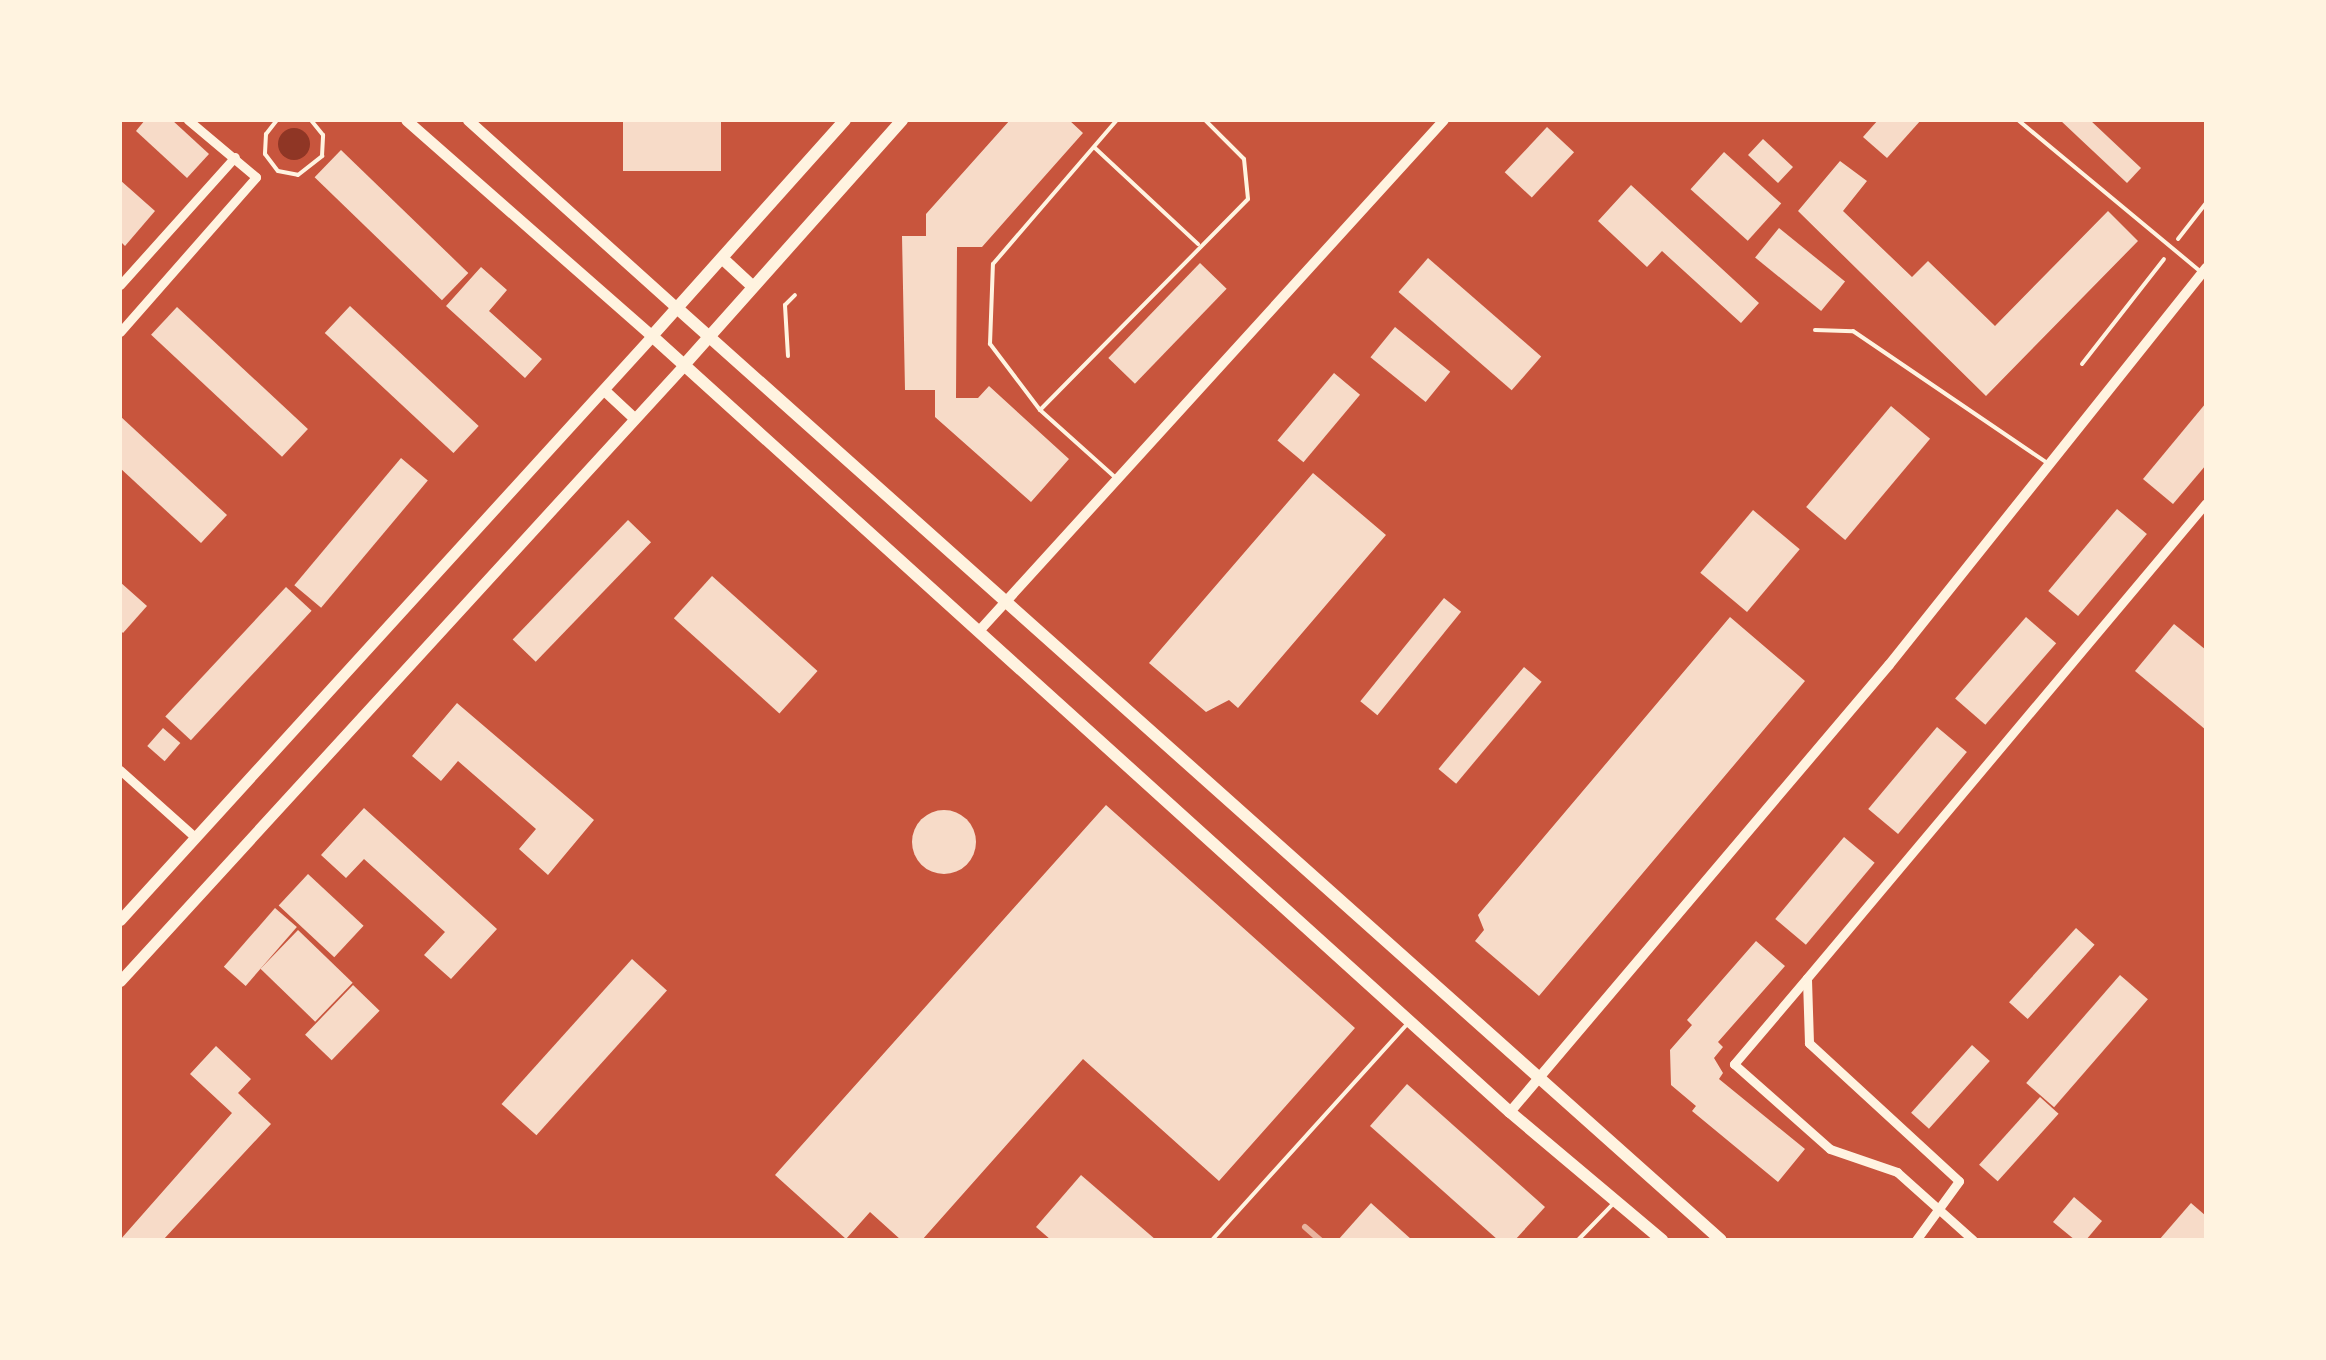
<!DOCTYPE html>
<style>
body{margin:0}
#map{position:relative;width:2326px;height:1360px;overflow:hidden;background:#c8553d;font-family:Arial,sans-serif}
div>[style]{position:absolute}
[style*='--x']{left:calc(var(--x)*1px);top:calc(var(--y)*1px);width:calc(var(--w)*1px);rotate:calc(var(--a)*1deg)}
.water>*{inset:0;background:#8f3625}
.round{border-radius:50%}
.building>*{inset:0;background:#f7dbc8;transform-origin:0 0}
.path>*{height:4px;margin:-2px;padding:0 2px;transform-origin:2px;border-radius:2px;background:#fff3e0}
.service>*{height:4px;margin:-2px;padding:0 2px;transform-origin:2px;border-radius:2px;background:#fff3e0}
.minor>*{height:9px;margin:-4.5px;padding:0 4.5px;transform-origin:4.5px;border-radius:4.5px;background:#fff3e0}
.tertiary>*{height:10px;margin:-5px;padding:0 5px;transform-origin:5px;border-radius:5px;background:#fff3e0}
.secondary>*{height:11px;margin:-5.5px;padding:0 5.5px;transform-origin:5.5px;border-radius:5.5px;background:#fff3e0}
.primary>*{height:12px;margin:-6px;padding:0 6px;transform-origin:6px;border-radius:6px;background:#fff3e0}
.rail>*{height:6px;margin:-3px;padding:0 3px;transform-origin:3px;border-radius:3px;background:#e9b49f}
span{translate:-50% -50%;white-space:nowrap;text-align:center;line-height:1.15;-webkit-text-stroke:9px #fff3e0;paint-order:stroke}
.frame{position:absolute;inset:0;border:122px solid #fff3e0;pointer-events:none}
</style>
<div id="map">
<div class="water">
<i class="round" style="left:278px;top:128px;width:32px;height:32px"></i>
</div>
<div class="building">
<i style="clip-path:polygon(145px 120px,172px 120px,209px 154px,187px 178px,136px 131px)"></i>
<i style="left:623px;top:120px;width:98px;height:51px"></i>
<i style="clip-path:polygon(1010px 120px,1069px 120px,1083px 133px,982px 247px,957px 247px,956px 398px,978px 398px,989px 386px,1069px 459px,1031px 502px,935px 417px,935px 390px,905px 390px,902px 236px,926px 236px,926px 214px)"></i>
<i style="clip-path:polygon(1878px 120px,1921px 120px,1887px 158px,1863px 137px)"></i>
<i style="clip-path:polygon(2060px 120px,2090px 120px,2141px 168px,2127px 183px)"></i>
<i style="left:1547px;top:127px;width:37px;height:62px;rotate:43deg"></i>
<i style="left:1763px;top:139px;width:41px;height:22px;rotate:43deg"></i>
<i style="left:341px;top:150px;width:177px;height:38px;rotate:44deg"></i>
<i style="left:1724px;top:152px;width:77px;height:50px;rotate:42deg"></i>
<i style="clip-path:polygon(1840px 161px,1867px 181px,1843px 211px,1912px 277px,1928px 261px,1995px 326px,2108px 211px,2138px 241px,1986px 396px,1798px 211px)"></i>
<i style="clip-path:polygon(120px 180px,155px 211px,125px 246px,120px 241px)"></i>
<i style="clip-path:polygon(1631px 185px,1759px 303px,1741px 323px,1662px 251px,1647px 267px,1598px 221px)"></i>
<i style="left:1779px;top:228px;width:85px;height:38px;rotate:39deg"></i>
<i style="left:1428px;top:258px;width:150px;height:45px;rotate:41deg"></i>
<i style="left:1200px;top:263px;width:37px;height:132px;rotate:44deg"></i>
<i style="clip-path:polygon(481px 267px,507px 290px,489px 311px,542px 359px,525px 378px,446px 306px)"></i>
<i style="left:350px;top:306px;width:176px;height:37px;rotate:43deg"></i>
<i style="left:177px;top:307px;width:179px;height:38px;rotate:43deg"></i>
<i style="left:1395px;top:327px;width:71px;height:39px;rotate:39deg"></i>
<i style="left:1334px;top:373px;width:34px;height:88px;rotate:40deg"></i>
<i style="clip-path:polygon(2206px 403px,2206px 465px,2173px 504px,2143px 479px)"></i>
<i style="left:1891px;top:406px;width:51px;height:132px;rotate:40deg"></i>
<i style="clip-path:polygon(120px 416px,227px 515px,201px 543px,120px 468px)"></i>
<i style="left:401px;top:458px;width:35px;height:166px;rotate:40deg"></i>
<i style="clip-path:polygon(1313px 473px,1386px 535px,1238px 708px,1229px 700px,1206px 712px,1149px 663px)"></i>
<i style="left:2117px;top:509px;width:39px;height:107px;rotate:40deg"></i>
<i style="left:1753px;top:510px;width:61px;height:82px;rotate:40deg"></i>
<i style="left:628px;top:520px;width:32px;height:166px;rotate:44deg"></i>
<i style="left:712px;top:576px;width:142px;height:57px;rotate:42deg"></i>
<i style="clip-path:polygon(120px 582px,147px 606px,123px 633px,120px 630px)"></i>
<i style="left:286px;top:587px;width:35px;height:177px;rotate:43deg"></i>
<i style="left:1444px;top:598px;width:22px;height:133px;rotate:39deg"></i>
<i style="clip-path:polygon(1730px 617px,1805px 681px,1539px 996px,1475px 941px,1484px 930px,1478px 915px)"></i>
<i style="left:2026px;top:617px;width:40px;height:108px;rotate:41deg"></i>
<i style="clip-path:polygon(2174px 624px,2206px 650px,2206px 730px,2135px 671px)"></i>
<i style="left:1524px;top:667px;width:23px;height:133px;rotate:40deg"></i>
<i style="clip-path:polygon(457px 703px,594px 820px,548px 875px,519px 849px,536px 829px,458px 761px,441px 781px,412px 756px)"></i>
<i style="left:1937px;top:727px;width:39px;height:107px;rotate:40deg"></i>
<i style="left:163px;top:728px;width:23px;height:24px;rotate:41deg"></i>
<i style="clip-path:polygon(1106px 805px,1355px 1028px,1219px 1181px,1083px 1059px,922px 1240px,901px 1240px,870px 1212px,846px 1239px,775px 1175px)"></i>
<i style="clip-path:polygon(364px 808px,497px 929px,451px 979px,424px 955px,445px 932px,364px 859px,346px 878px,321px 855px)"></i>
<i class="round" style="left:912px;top:810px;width:64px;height:64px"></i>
<i style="left:1844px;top:837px;width:40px;height:107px;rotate:40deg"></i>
<i style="left:308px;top:874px;width:76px;height:43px;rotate:43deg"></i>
<i style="left:275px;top:908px;width:29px;height:78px;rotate:41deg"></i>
<i style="left:2076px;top:928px;width:25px;height:100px;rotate:42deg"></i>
<i style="left:298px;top:930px;width:76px;height:54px;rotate:44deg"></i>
<i style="clip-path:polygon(1756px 941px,1785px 966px,1718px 1042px,1723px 1047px,1714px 1058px,1723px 1073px,1719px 1079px,1805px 1149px,1778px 1182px,1692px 1111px,1696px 1106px,1671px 1085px,1670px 1050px,1692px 1025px,1687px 1020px)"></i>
<i style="left:632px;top:959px;width:47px;height:195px;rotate:42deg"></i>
<i style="left:2120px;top:975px;width:37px;height:143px;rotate:41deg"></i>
<i style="left:353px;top:985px;width:37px;height:69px;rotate:44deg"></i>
<i style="left:1972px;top:1045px;width:24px;height:91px;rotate:42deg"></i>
<i style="clip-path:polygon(216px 1046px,251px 1079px,238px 1093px,271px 1124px,163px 1240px,120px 1240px,232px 1113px,190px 1074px)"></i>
<i style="clip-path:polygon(1407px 1084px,1545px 1207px,1515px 1240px,1498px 1240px,1370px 1126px)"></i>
<i style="left:2040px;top:1097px;width:25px;height:91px;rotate:42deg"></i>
<i style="clip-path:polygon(1081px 1175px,1156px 1240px,1051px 1240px,1036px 1227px)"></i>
<i style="clip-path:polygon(2074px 1197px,2102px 1221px,2086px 1240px,2075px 1240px,2053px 1222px)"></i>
<i style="clip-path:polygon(1371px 1203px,1412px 1240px,1338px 1240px)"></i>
<i style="clip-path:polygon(2191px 1203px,2206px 1216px,2206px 1240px,2159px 1240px)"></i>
</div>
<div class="path">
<i style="--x:277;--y:120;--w:18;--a:128"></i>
<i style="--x:266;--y:134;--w:20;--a:93"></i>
<i style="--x:265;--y:154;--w:21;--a:53"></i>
<i style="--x:278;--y:171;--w:20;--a:11"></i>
<i style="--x:298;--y:175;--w:31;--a:-38"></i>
<i style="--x:322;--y:156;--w:21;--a:-87"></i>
<i style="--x:323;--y:135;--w:19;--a:-129"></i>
<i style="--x:2178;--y:239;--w:46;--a:-52.1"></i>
<i style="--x:788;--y:356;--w:51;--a:-93.4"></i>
<i style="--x:785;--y:305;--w:14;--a:-45"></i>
<i style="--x:2082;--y:364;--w:133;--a:-52"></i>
</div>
<div class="service">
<i style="--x:2018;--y:120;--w:239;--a:39.7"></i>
<i style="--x:1095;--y:148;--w:141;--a:43"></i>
<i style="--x:1815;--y:330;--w:38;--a:2"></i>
<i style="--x:1853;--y:331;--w:233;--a:34.2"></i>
<i style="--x:1040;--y:410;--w:296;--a:-45.4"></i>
<i style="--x:1248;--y:199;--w:40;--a:-95.7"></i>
<i style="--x:1244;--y:159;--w:55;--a:-135"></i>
<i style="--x:1117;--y:479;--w:103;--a:-138.1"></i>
<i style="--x:1040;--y:410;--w:83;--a:-127.1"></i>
<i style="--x:990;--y:344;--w:80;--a:-87.9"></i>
<i style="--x:993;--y:264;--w:190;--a:-49.3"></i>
<i style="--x:1212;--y:1240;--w:290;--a:-47.9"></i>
<i style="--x:1578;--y:1240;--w:50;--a:-45.8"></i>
</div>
<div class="minor">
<i style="--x:120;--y:285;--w:172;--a:-48.1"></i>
<i style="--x:120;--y:332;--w:206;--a:-48.7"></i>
<i style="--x:256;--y:177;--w:89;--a:-140"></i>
<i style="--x:120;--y:770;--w:101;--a:41.8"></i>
<i style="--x:1807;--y:978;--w:113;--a:130.3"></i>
<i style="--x:1734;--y:1064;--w:128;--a:41.5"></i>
<i style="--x:1830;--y:1149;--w:71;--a:18.9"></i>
<i style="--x:1897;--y:1172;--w:102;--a:41.8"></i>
<i style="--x:1916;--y:1240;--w:73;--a:-53.9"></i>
<i style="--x:1959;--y:1181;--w:204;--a:-137.4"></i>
<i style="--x:1809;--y:1043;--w:65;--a:-91.8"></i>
<i style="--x:1807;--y:978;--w:620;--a:-49.97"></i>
</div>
<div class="tertiary">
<i style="--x:980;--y:630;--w:689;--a:-47.7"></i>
<i style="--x:1510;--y:1112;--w:586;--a:-49.71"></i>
<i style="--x:1889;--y:665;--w:508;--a:-51.39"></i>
</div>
<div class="secondary">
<i style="--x:468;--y:120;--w:281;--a:42"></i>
<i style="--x:604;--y:390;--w:41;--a:43"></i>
<i style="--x:120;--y:920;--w:790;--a:-47.67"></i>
<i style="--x:652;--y:336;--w:327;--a:-138.7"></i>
<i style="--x:120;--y:981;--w:835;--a:-47.52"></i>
</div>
<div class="primary">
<i style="--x:845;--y:120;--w:290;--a:131.8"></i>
<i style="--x:652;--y:336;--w:1157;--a:42.13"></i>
<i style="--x:1510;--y:1112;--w:199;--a:40.1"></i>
<i style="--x:722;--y:258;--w:41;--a:43"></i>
<i style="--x:677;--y:308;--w:1399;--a:41.76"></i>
<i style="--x:684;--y:365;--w:328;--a:-48.3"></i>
</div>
<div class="rail">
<i style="--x:1305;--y:1227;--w:20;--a:41"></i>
</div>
<div class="frame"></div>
</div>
